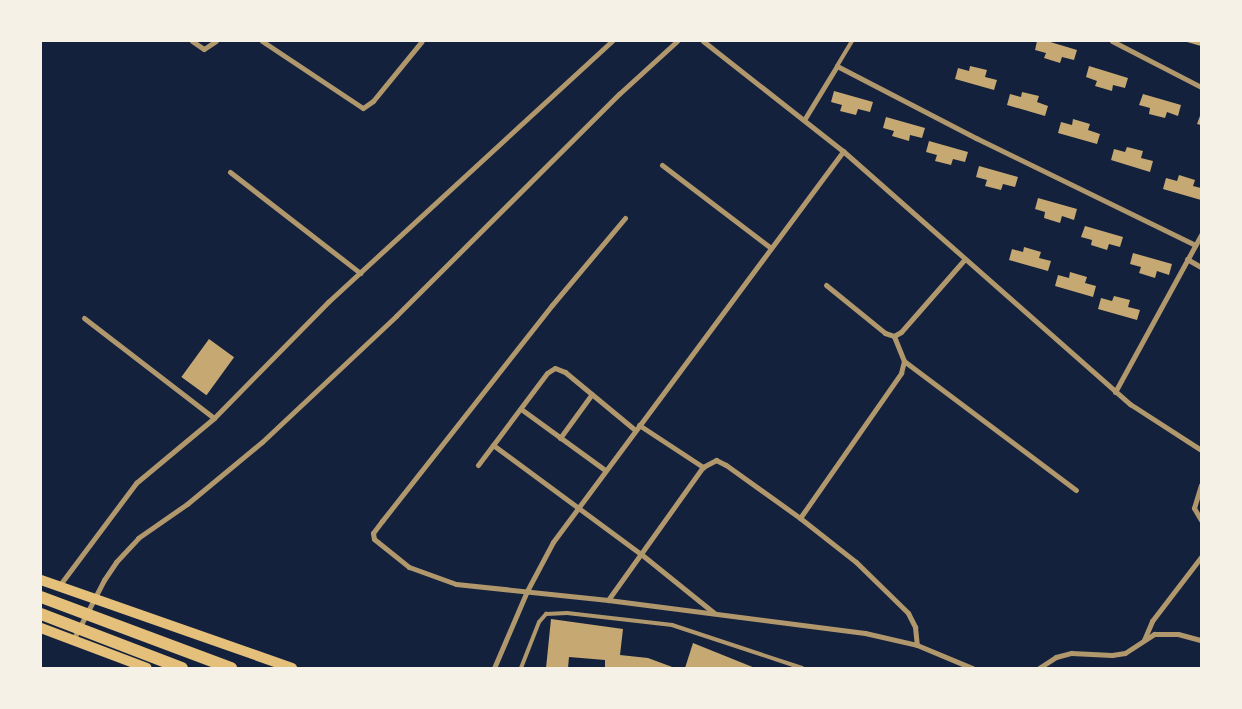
<!DOCTYPE html>
<style>
body{margin:0}
#map{position:relative;width:1242px;height:709px;overflow:hidden;background:#14213d;font-family:Inter,sans-serif}
div>[style]{position:absolute}
[style*='--x']{left:calc(var(--x)*1px);top:calc(var(--y)*1px);width:calc(var(--w)*1px);rotate:calc(var(--a)*1deg)}
.building>*{inset:0;background:#c6a872;transform-origin:0 0}
.service>*{height:4px;margin:-2px;padding:0 2px;transform-origin:2px;border-radius:2px;background:#b1986c}
.minor>*{height:5px;margin:-2.5px;padding:0 2.5px;transform-origin:2.5px;border-radius:2.5px;background:#b1986c}
.secondary>*{height:10px;margin:-5px;padding:0 5px;transform-origin:5px;border-radius:5px;background:#e5c07b}
.trunk>*{height:12px;margin:-6px;padding:0 6px;transform-origin:6px;border-radius:6px;background:#e5c07b}
span{translate:-50% -50%;white-space:nowrap;text-align:center;line-height:1.15;-webkit-text-stroke:5px #f6f1e7;paint-order:stroke}
.frame{position:absolute;inset:0;border:42px solid #f6f1e7;pointer-events:none}
</style>
<div id="map">
<div class="building">
<i style="clip-path:polygon(1037px 41px,1047px 41px,1077px 50px,1074px 60px,1062px 57px,1060px 63px,1044px 58px,1046px 53px,1035px 50px)"></i>
<i style="clip-path:polygon(1187px 41px,1201px 41px,1201px 46px,1187px 42px)"></i>
<i style="clip-path:polygon(970px 66px,987px 70px,985px 77px,997px 80px,994px 90px,955px 79px,958px 68px,969px 71px)"></i>
<i style="clip-path:polygon(1089px 66px,1128px 78px,1125px 88px,1113px 85px,1112px 91px,1095px 86px,1097px 81px,1086px 77px)"></i>
<i style="clip-path:polygon(834px 91px,873px 102px,870px 112px,858px 109px,856px 115px,840px 111px,842px 105px,831px 102px)"></i>
<i style="clip-path:polygon(1022px 92px,1039px 96px,1037px 102px,1048px 106px,1045px 116px,1007px 105px,1010px 94px,1021px 97px)"></i>
<i style="clip-path:polygon(1143px 94px,1181px 105px,1178px 116px,1167px 112px,1165px 118px,1149px 114px,1150px 108px,1139px 105px)"></i>
<i style="clip-path:polygon(1201px 113px,1201px 125px,1197px 124px)"></i>
<i style="clip-path:polygon(886px 117px,925px 128px,922px 138px,910px 135px,909px 141px,892px 136px,894px 131px,883px 128px)"></i>
<i style="clip-path:polygon(1073px 119px,1090px 124px,1088px 130px,1100px 134px,1097px 144px,1058px 133px,1061px 122px,1072px 125px)"></i>
<i style="clip-path:polygon(929px 141px,968px 152px,965px 162px,953px 159px,951px 165px,935px 161px,937px 155px,926px 152px)"></i>
<i style="clip-path:polygon(1127px 147px,1143px 151px,1141px 158px,1153px 161px,1150px 172px,1111px 160px,1114px 149px,1125px 152px)"></i>
<i style="clip-path:polygon(979px 166px,1018px 177px,1015px 187px,1003px 184px,1001px 190px,985px 186px,987px 180px,976px 177px)"></i>
<i style="clip-path:polygon(1179px 175px,1195px 180px,1193px 186px,1201px 188px,1201px 200px,1163px 189px,1166px 178px,1177px 181px)"></i>
<i style="clip-path:polygon(1038px 198px,1077px 209px,1074px 220px,1062px 216px,1060px 223px,1044px 218px,1045px 212px,1035px 209px)"></i>
<i style="clip-path:polygon(1085px 226px,1123px 237px,1120px 247px,1109px 244px,1107px 250px,1091px 245px,1092px 240px,1081px 237px)"></i>
<i style="clip-path:polygon(1024px 247px,1041px 252px,1039px 258px,1051px 261px,1048px 271px,1009px 260px,1012px 249px,1023px 252px)"></i>
<i style="clip-path:polygon(1133px 253px,1172px 264px,1169px 275px,1157px 271px,1155px 278px,1139px 273px,1141px 267px,1130px 264px)"></i>
<i style="clip-path:polygon(1070px 272px,1087px 277px,1085px 283px,1096px 286px,1093px 297px,1055px 286px,1058px 275px,1069px 278px)"></i>
<i style="clip-path:polygon(1114px 296px,1130px 300px,1128px 307px,1140px 310px,1137px 320px,1098px 309px,1101px 298px,1112px 301px)"></i>
<i style="left:209px;top:339px;width:31px;height:47px;rotate:36deg"></i>
<i style="clip-path:polygon(551px 619px,623px 629px,620px 655px,648px 658px,675px 668px,605px 668px,605px 660px,569px 657px,568px 668px,546px 668px)"></i>
<i style="clip-path:polygon(693px 643px,755px 668px,685px 668px)"></i>
</div>
<div class="service">
<i style="--x:837;--y:66;--w:29;--a:-59"></i>
<i style="--x:521;--y:668;--w:49;--a:-68.6"></i>
<i style="--x:539;--y:622;--w:11;--a:-49"></i>
<i style="--x:546;--y:614;--w:21;--a:-3"></i>
<i style="--x:567;--y:613;--w:106;--a:6.5"></i>
<i style="--x:672;--y:625;--w:137;--a:18.3"></i>
</div>
<div class="minor">
<i style="--x:192;--y:41;--w:14;--a:34"></i>
<i style="--x:204;--y:49;--w:14;--a:-34"></i>
<i style="--x:262;--y:41;--w:121;--a:33.6"></i>
<i style="--x:363;--y:108;--w:12;--a:-35"></i>
<i style="--x:373;--y:101;--w:77;--a:-50.8"></i>
<i style="--x:703;--y:41;--w:178;--a:38.2"></i>
<i style="--x:843;--y:151;--w:383;--a:41.4"></i>
<i style="--x:1130;--y:404;--w:85;--a:32.9"></i>
<i style="--x:1112;--y:41;--w:100;--a:27.3"></i>
<i style="--x:804;--y:120;--w:63;--a:-58.6"></i>
<i style="--x:837;--y:66;--w:157;--a:27.4"></i>
<i style="--x:976;--y:138;--w:244;--a:26"></i>
<i style="--x:662;--y:165;--w:137;--a:37.3"></i>
<i style="--x:230;--y:172;--w:165;--a:37.8"></i>
<i style="--x:625;--y:218;--w:114;--a:130"></i>
<i style="--x:552;--y:305;--w:275;--a:128.2"></i>
<i style="--x:382;--y:521;--w:15;--a:127"></i>
<i style="--x:373;--y:533;--w:6;--a:81"></i>
<i style="--x:374;--y:539;--w:45;--a:38.7"></i>
<i style="--x:409;--y:567;--w:50;--a:19.9"></i>
<i style="--x:456;--y:584;--w:153;--a:6"></i>
<i style="--x:608;--y:600;--w:259;--a:7.3"></i>
<i style="--x:865;--y:633;--w:53;--a:13"></i>
<i style="--x:917;--y:645;--w:60;--a:22.7"></i>
<i style="--x:1187;--y:259;--w:16;--a:30"></i>
<i style="--x:826;--y:285;--w:76;--a:39.1"></i>
<i style="--x:885;--y:333;--w:9;--a:18"></i>
<i style="--x:894;--y:336;--w:8;--a:-30"></i>
<i style="--x:901;--y:332;--w:97;--a:-48.8"></i>
<i style="--x:84;--y:318;--w:164;--a:37.6"></i>
<i style="--x:904;--y:361;--w:215;--a:36.9"></i>
<i style="--x:1115;--y:392;--w:179;--a:-61.3"></i>
<i style="--x:521;--y:409;--w:104;--a:36"></i>
<i style="--x:639;--y:425;--w:77;--a:33.3"></i>
<i style="--x:560;--y:438;--w:54;--a:-54"></i>
<i style="--x:493;--y:445;--w:184;--a:36.4"></i>
<i style="--x:641;--y:554;--w:94;--a:38.9"></i>
<i style="--x:478;--y:465;--w:115;--a:-53.1"></i>
<i style="--x:547;--y:373;--w:9;--a:-32"></i>
<i style="--x:555;--y:368;--w:11;--a:22"></i>
<i style="--x:565;--y:372;--w:91;--a:39.6"></i>
<i style="--x:1201;--y:485;--w:24;--a:107"></i>
<i style="--x:1194;--y:508;--w:14;--a:60"></i>
<i style="--x:800;--y:518;--w:177;--a:-55.1"></i>
<i style="--x:901;--y:373;--w:12;--a:-76"></i>
<i style="--x:904;--y:361;--w:27;--a:-112"></i>
<i style="--x:59;--y:586;--w:129;--a:-53.2"></i>
<i style="--x:136;--y:483;--w:102;--a:-39.8"></i>
<i style="--x:214;--y:418;--w:163;--a:-45.5"></i>
<i style="--x:328;--y:302;--w:386;--a:-42.6"></i>
<i style="--x:608;--y:600;--w:163;--a:-54.5"></i>
<i style="--x:703;--y:467;--w:15;--a:-28"></i>
<i style="--x:716;--y:460;--w:11;--a:27"></i>
<i style="--x:726;--y:465;--w:91;--a:35.6"></i>
<i style="--x:800;--y:518;--w:71;--a:38.2"></i>
<i style="--x:856;--y:562;--w:73;--a:44.4"></i>
<i style="--x:908;--y:613;--w:16;--a:63"></i>
<i style="--x:915;--y:627;--w:18;--a:84"></i>
<i style="--x:73;--y:640;--w:68;--a:-62.7"></i>
<i style="--x:104;--y:580;--w:22;--a:-56"></i>
<i style="--x:116;--y:562;--w:33;--a:-47"></i>
<i style="--x:138;--y:538;--w:60;--a:-34.8"></i>
<i style="--x:187;--y:504;--w:97;--a:-39.6"></i>
<i style="--x:262;--y:442;--w:184;--a:-43.2"></i>
<i style="--x:396;--y:316;--w:315;--a:-44.9"></i>
<i style="--x:619;--y:94;--w:79;--a:-42.4"></i>
<i style="--x:1144;--y:640;--w:21;--a:-67"></i>
<i style="--x:1152;--y:621;--w:81;--a:-52.6"></i>
<i style="--x:494;--y:668;--w:84;--a:-66.8"></i>
<i style="--x:527;--y:591;--w:55;--a:-62"></i>
<i style="--x:553;--y:542;--w:487;--a:-53.4"></i>
<i style="--x:1039;--y:668;--w:20;--a:-33"></i>
<i style="--x:1056;--y:657;--w:16;--a:-15"></i>
<i style="--x:1071;--y:653;--w:41;--a:2.8"></i>
<i style="--x:1112;--y:655;--w:13;--a:-9"></i>
<i style="--x:1125;--y:653;--w:35;--a:-33"></i>
<i style="--x:1154;--y:634;--w:24;--a:0"></i>
<i style="--x:1178;--y:634;--w:24;--a:15"></i>
</div>
<div class="secondary">
<i style="--x:41;--y:580;--w:266;--a:19.3"></i>
<i style="--x:41;--y:628;--w:113;--a:20.7"></i>
</div>
<div class="trunk">
<i style="--x:41;--y:597;--w:203;--a:20.5"></i>
<i style="--x:41;--y:614;--w:151;--a:21"></i>
</div>
<div class="frame"></div>
</div>
